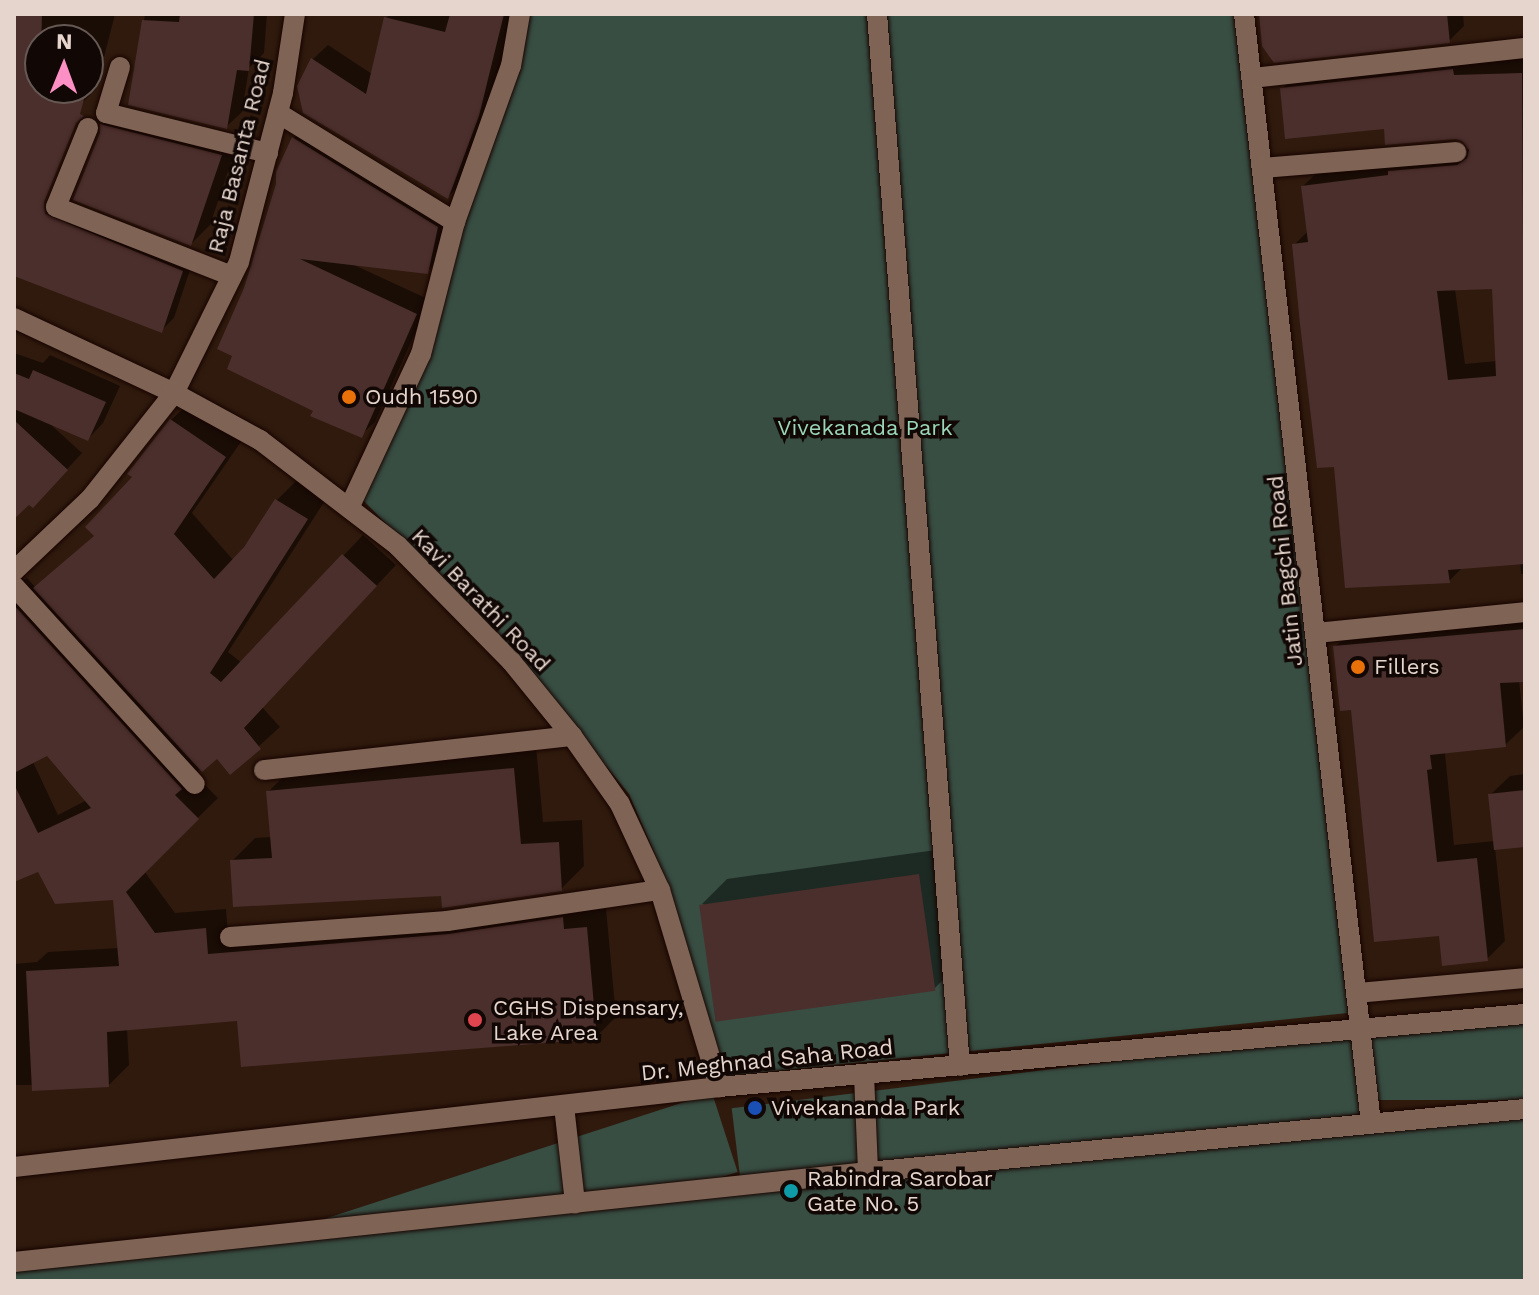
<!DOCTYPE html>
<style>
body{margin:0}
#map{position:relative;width:1539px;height:1295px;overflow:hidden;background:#301a0d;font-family:"Work Sans",sans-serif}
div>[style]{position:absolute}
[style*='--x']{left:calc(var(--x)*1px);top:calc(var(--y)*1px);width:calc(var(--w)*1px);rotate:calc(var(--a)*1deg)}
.green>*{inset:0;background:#384e43;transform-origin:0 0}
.shadow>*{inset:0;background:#0007}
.building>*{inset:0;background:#4b2f2c;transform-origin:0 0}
.roads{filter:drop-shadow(0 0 2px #170400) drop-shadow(0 0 2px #170400)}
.minor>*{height:20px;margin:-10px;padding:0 10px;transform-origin:10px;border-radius:10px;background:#7f6455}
.tertiary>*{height:20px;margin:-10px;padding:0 10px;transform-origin:10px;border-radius:10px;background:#7f6455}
.dots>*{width:22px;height:22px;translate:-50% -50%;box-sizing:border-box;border:4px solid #110704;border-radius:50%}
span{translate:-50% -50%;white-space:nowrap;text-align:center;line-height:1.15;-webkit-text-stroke:7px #110704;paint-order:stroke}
.street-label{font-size:22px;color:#e5d5cd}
.poi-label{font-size:22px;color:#e5d5cd}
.left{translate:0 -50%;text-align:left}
.park-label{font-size:22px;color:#9ad6b7}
.frame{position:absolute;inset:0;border:16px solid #e5d5cd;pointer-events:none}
.north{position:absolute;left:24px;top:24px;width:80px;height:80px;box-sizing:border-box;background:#110704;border:2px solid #665954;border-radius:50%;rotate:1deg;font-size:22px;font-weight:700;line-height:32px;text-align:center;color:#e5d5cd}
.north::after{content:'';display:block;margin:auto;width:28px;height:36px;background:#fc8fc3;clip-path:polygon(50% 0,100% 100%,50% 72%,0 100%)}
</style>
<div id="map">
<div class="green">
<i style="clip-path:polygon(526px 14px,1235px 14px,1348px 1013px,725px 1076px,670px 889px,629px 794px,525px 667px,363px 500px)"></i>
<i style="left:1525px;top:1022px;width:78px;height:158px;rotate:90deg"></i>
<i style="left:1353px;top:1032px;width:82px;height:626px;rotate:83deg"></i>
<i style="left:712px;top:1093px;width:83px;height:703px;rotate:72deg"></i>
<i style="clip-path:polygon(1525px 1119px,1525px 1281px,14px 1281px,14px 1265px,848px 1177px)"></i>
</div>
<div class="shadow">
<i style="clip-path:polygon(evenodd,14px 14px,115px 14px,96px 89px,82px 103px,14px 256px,14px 14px,40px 40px,88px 40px,88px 88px,40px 88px,40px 40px)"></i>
<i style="clip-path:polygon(145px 14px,267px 14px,264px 53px,249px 68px,242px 112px,226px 127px,131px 104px)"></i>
<i style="clip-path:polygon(390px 14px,515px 14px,493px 99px,462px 182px,448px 197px,305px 112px,313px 59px,328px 45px,372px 74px,386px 18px)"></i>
<i style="clip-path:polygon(1261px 14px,1463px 14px,1464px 26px,1449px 41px)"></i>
<i style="clip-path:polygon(evenodd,1525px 57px,1525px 574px,1521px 574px,1520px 562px,1463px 567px,1449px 581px,1336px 465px,1294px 245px,1308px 231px,1303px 186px,1321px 169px,1407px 154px,1470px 149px,1463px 139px,1386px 127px,1282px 89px,1300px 71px,1525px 57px,1494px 287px,1497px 361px,1465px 364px,1455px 289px,1494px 287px)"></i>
<i style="clip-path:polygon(121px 106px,240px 136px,210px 225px,191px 244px,102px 125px)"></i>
<i style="clip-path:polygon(307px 125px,451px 213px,441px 258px,428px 271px,352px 264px,430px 300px,375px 422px,361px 435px,315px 410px,246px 288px,294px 138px)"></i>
<i style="clip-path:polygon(78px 212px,194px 258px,174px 318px,162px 330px,65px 225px)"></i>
<i style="clip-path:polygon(14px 353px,43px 363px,50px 355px,120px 386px,103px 423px,88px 439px,49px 423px,82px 453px,48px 490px,14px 516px)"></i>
<i style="clip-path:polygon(evenodd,191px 401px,245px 436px,192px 513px,234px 561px,277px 500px,297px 480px,326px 499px,228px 652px,242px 663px,363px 535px,396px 565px,262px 707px,280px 727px,230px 772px,217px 756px,194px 774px,218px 798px,144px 871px,175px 913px,226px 909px,228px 935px,606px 908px,616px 1017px,596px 1037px,239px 1019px,127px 1028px,129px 1065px,109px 1085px,14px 1085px,14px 964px,37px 962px,48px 952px,119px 948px,115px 897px,38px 869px,14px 880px,14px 587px,27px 578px,36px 588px,96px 535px,171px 420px,191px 401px,48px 754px,87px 800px,58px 815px,33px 762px,48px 754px)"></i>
<i style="clip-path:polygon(1525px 614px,1525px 680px,1519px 680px,1524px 727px,1505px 745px,1445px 753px,1454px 845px,1495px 841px,1490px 795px,1510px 776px,1525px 774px,1525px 845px,1495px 848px,1505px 941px,1487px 959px,1441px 934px,1353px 708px,1335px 647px,1353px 629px)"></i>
<i style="clip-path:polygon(536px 746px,543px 822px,582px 820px,584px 866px,561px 889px,443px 894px,232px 861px,255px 838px,272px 837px,268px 792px,291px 769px)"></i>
<i style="clip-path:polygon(943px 849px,959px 963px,934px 989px,702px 904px,727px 879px)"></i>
</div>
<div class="building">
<i style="clip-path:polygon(14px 14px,42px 14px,40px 88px,87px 88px,80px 114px,84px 116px,76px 123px,44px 202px,45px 214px,183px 271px,162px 333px,14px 276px)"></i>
<i style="clip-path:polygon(180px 14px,254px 14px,249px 71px,237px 70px,227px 129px,128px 105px,142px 20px,179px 22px)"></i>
<i style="clip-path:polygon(450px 14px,504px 14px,479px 116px,448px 199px,303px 113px,297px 86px,311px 58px,366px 94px,384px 17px,445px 32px)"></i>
<i style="clip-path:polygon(1259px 14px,1447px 14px,1450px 43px,1274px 63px,1262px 46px)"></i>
<i style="clip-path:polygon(evenodd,1453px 69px,1454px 75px,1522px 73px,1525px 564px,1448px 570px,1450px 583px,1345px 588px,1334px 467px,1317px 468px,1300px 324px,1292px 244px,1308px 242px,1301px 186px,1388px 175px,1388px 171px,1457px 165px,1467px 158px,1469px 150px,1462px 141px,1456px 139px,1385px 145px,1384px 129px,1285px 139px,1280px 88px,1453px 69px,1492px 289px,1496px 376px,1448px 380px,1437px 291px,1492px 289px)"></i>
<i style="clip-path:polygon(100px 124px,222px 155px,191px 246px,73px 200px,100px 133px)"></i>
<i style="clip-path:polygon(292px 137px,438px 227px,428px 274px,300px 259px,417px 314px,362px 438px,310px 416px,313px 411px,227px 369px,232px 356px,217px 349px,244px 288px,276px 184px,276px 172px)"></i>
<i style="clip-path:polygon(33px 370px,106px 402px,88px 441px,14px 409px,14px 373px,29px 379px)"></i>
<i style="clip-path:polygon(170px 419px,226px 457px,174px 534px,214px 579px,244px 547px,275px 499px,308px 519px,210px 673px,221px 682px,342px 554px,377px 586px,244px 728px,261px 749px,230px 775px,217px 759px,202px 772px,33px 588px,94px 536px,85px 527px,132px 477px,127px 474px)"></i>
<i style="clip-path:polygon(14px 420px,68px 470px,33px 508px,29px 505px,14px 519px)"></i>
<i style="clip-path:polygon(14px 605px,182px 789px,175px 795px,199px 819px,126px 892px,155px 933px,206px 928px,208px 954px,448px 934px,563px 917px,564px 929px,587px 927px,597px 1039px,241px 1067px,237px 1021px,107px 1032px,109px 1087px,32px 1091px,26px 971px,119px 966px,113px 900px,55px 904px,38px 872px,14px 882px,14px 784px,38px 833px,91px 808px,47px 756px,14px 773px)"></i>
<i style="clip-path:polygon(1525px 629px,1525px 682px,1500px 683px,1506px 747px,1430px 755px,1432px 769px,1427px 770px,1437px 862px,1477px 858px,1488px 961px,1442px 966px,1439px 936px,1374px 942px,1351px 710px,1340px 711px,1333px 646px)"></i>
<i style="clip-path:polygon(514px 768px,521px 844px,559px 842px,562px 891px,442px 908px,441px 896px,233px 907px,230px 860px,272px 858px,266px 791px)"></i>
<i style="clip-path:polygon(1525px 790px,1525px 847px,1494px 850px,1488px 794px)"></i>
<i style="left:919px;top:874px;width:118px;height:222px;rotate:82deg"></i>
</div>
<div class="roads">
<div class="minor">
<i style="--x:877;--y:14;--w:1055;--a:85.49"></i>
<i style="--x:1244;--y:14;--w:1116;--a:83.47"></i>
<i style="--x:120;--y:67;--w:48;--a:106.9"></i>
<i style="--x:106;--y:113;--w:167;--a:13.9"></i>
<i style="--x:1252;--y:78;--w:275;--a:-6.3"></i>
<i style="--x:278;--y:113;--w:208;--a:31.6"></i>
<i style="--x:88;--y:128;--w:85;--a:112.1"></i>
<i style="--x:56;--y:207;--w:189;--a:21.4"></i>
<i style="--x:1263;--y:168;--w:194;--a:-4.7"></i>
<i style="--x:14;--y:318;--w:177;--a:25.1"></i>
<i style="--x:174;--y:393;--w:98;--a:28.7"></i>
<i style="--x:260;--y:440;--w:174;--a:37.5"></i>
<i style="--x:398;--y:546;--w:161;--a:45.5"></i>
<i style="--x:511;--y:661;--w:97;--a:50.9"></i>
<i style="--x:572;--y:736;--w:83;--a:54.8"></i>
<i style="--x:620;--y:804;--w:95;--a:65.1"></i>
<i style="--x:660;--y:890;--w:206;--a:73.3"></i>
<i style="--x:350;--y:506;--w:168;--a:-65"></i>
<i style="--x:421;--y:354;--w:136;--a:-75.6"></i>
<i style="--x:455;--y:222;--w:166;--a:-70.3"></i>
<i style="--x:511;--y:66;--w:53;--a:-80.2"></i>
<i style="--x:14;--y:571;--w:105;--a:-43.5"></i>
<i style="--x:90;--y:499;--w:135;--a:-51.6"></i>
<i style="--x:174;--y:393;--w:146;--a:-63.6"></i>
<i style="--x:239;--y:262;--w:175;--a:-75.4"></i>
<i style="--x:283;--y:93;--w:80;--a:-81.4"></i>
<i style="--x:14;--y:586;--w:268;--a:47.6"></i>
<i style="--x:1316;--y:633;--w:210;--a:-5.7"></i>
<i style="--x:264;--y:770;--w:310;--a:-6.3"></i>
<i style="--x:230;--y:937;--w:218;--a:-4.2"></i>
<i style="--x:447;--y:921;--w:215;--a:-8.3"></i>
<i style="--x:1357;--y:993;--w:169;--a:-5.1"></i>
</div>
<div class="tertiary">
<i style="--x:864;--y:1075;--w:97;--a:87.6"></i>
<i style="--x:564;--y:1106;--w:98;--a:83.5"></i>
<i style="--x:14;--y:1167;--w:710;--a:-6.47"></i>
<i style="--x:719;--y:1087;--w:809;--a:-5.18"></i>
<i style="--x:14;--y:1262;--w:859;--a:-6.02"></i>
<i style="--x:868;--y:1172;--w:660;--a:-5.48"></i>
</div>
</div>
<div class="dots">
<i style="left:349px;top:397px;background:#e8710a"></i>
<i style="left:1358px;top:667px;background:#e8710a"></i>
<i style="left:475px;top:1020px;background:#e0444e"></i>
<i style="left:755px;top:1108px;background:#1a4fb4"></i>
<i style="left:791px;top:1191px;background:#0f9aa8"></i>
</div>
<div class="street-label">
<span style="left:239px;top:156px;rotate:-76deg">Raja Basanta Road</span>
<span style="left:1285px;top:571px;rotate:-96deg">Jatin Bagchi Road</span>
<span style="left:481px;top:600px;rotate:46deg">Kavi Barathi Road</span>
<span style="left:767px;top:1060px;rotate:-6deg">Dr. Meghnad Saha Road</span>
</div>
<div class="poi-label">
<span class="left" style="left:365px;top:397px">Oudh 1590</span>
<span class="left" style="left:1374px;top:667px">Fillers</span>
<span class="left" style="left:493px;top:1020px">CGHS Dispensary,<br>Lake Area</span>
<span class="left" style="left:771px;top:1108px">Vivekananda Park</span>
<span class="left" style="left:807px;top:1191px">Rabindra Sarobar<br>Gate No. 5</span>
</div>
<div class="park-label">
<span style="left:865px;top:428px">Vivekanada Park</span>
</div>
<div class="frame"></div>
<div class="north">N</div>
</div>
